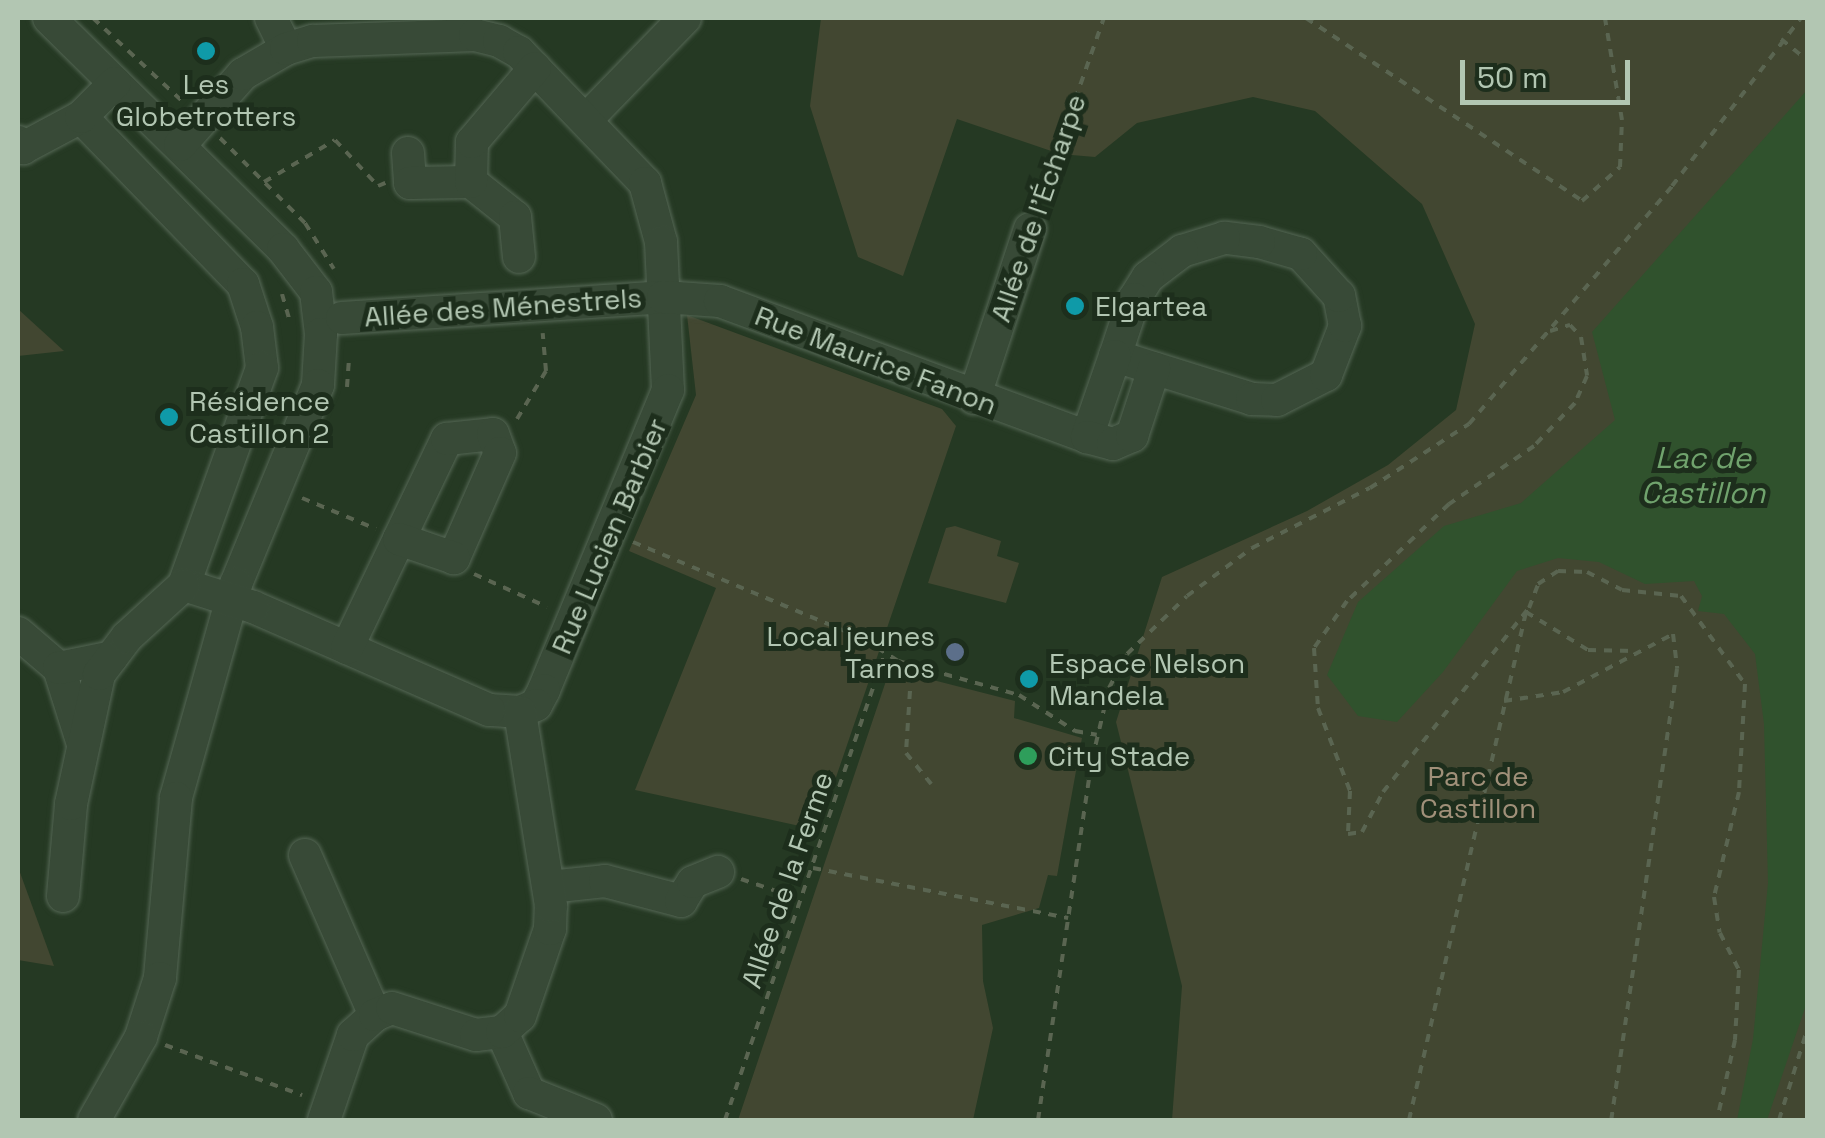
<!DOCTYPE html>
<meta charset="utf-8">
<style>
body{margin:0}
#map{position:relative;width:1825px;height:1138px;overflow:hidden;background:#253923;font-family:"Space Grotesk",sans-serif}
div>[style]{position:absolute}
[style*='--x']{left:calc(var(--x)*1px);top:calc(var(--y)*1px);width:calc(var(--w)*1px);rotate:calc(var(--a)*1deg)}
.green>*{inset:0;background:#424731}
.water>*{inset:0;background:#30522d}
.path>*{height:4px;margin-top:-2px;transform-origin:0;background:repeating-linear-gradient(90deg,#5a6551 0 8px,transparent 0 16px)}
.roads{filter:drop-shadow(0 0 2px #556755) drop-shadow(0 0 2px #556755)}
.minor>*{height:32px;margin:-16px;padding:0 16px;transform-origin:16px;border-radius:16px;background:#384a37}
.dots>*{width:28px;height:28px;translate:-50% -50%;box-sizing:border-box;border:5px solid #1d2e1c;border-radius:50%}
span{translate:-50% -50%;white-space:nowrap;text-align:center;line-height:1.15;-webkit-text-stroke:10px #1d2e1c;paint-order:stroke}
.poi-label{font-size:28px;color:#b2c6b2}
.left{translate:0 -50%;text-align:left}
.right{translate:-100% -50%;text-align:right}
.street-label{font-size:28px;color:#b2c6b2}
.park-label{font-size:28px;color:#a09079}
.water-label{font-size:30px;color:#70a36d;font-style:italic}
.frame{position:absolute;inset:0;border:20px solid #b2c6b2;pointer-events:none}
.scale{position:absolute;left:1460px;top:60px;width:170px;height:45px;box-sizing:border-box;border:5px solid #b2c6b2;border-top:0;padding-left:12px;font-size:30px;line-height:35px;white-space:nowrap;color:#b2c6b2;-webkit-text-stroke:8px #1d2e1c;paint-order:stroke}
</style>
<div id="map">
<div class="green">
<i style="clip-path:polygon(821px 18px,1807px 18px,1807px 1120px,1172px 1120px,1182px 986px,1116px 722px,1162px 577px,1307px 511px,1388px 465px,1456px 410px,1475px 324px,1422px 204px,1315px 111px,1253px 97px,1137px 123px,1095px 157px,1060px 154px,957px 119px,903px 276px,858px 257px,810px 106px)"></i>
<i style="clip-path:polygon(18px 309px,64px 351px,18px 356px)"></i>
<i style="clip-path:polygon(687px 315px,942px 409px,956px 426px,818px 830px,635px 790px,716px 588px,629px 551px,696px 395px)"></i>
<i style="clip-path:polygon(955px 526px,1001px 541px,997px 556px,1019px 563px,1006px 603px,928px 583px,946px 528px)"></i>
<i style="clip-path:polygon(890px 669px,1015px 701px,1014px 718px,1082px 738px,1057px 876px,1048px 875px,1039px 908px,982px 925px,983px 981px,993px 1028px,973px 1120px,738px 1120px)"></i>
<i style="clip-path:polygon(18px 867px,54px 966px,18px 960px)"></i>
</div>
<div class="water">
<i style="clip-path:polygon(1807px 90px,1807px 1002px,1767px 1120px,1737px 1120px,1753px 1039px,1768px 883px,1764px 724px,1755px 654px,1724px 614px,1698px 611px,1702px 596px,1694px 581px,1645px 584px,1599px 562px,1558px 558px,1517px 571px,1443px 672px,1397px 722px,1358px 716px,1327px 675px,1358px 602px,1444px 526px,1521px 503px,1615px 420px,1592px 332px)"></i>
</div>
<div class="path">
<i style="--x:93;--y:18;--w:120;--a:43"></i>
<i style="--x:1306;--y:18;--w:331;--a:33.5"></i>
<i style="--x:1582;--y:201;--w:51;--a:-41.8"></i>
<i style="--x:1620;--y:167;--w:47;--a:-87.6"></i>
<i style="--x:1622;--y:120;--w:103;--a:-99.5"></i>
<i style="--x:1781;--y:39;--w:35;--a:39"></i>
<i style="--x:220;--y:138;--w:120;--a:45"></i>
<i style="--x:305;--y:223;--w:54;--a:57.8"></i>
<i style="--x:264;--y:182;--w:82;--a:-30.6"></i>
<i style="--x:335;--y:140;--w:63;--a:46.9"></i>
<i style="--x:378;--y:186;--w:8;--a:-23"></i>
<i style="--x:1038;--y:205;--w:198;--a:-70.6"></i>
<i style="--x:282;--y:294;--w:25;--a:74"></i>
<i style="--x:1550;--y:331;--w:21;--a:-17"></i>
<i style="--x:1570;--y:325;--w:16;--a:47"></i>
<i style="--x:1581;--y:337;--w:39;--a:81"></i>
<i style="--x:1587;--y:376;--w:30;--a:114"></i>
<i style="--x:1575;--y:403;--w:59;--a:133.6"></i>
<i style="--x:1534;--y:446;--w:103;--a:145.7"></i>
<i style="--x:1449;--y:504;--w:141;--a:136.4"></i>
<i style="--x:1347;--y:601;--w:57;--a:125.1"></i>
<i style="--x:1314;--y:648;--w:60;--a:86.2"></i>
<i style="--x:1318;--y:708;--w:89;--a:68.9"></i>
<i style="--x:1350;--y:791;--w:43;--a:92.7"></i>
<i style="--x:1348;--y:834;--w:14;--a:-8"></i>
<i style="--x:1362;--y:832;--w:45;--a:-62.3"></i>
<i style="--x:1383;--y:792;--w:235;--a:-51.6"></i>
<i style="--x:1529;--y:608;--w:26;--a:-69"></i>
<i style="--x:1538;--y:584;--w:24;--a:-33"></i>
<i style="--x:1558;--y:571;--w:29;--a:2"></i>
<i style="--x:1587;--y:572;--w:39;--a:27"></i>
<i style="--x:1622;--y:590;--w:59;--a:5.8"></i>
<i style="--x:1681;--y:596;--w:109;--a:54"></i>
<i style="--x:1745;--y:684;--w:108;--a:93.2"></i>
<i style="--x:1739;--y:792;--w:108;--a:103.4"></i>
<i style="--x:1714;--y:897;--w:36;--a:81"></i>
<i style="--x:1720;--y:933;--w:42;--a:62.8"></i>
<i style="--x:1739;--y:970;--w:70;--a:93.3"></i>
<i style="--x:1735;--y:1040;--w:82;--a:102.7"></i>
<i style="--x:347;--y:387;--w:30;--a:-86"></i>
<i style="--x:517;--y:419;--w:56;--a:-58.9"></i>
<i style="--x:546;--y:371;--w:38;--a:-95"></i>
<i style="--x:302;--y:498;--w:80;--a:22.7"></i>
<i style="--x:633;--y:542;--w:251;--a:22.8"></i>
<i style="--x:864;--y:639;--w:40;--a:32.9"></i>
<i style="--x:898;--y:661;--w:126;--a:15.7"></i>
<i style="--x:1019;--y:695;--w:67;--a:32.7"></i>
<i style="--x:1075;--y:731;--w:22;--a:10"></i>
<i style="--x:474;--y:574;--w:80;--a:24.3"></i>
<i style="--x:898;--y:661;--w:19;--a:47"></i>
<i style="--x:911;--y:675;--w:78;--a:93.7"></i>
<i style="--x:906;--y:753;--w:40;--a:51"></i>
<i style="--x:1504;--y:701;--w:60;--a:-8.7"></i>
<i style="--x:1563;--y:692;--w:124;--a:-27.8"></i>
<i style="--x:1673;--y:634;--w:35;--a:83"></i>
<i style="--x:1677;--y:669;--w:456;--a:98.3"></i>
<i style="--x:813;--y:868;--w:260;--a:11.1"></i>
<i style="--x:741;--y:879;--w:61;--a:19"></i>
<i style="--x:165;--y:1045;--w:146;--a:20.1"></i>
<i style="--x:725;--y:1120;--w:494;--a:-71.1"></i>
<i style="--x:1038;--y:1120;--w:364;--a:-81.5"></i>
<i style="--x:1092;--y:760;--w:74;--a:-76.7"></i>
<i style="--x:1109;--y:688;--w:38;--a:-62"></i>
<i style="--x:1127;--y:654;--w:83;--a:-44"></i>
<i style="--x:1187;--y:596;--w:81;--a:-36.4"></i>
<i style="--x:1252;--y:548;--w:132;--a:-27"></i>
<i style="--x:1370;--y:488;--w:118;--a:-32.9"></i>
<i style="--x:1469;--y:424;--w:313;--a:-49.5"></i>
<i style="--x:1672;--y:186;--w:212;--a:-52.5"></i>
<i style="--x:1409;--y:1120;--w:521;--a:-77.03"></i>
<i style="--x:1526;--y:612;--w:73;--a:31.5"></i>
<i style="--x:1588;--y:650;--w:47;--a:1.2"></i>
<i style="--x:1779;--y:1120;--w:97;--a:-72.7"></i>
</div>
<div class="roads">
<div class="minor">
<i style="--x:49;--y:18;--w:329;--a:44.6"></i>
<i style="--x:283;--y:249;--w:54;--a:52.5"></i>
<i style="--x:316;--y:292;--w:42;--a:83.2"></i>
<i style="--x:321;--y:334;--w:51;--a:93.4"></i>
<i style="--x:318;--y:385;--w:215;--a:112.4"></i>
<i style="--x:236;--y:584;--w:222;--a:105.7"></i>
<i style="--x:176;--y:798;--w:181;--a:95.1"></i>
<i style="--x:160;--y:978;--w:62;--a:107.9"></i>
<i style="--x:141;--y:1037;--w:95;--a:119.5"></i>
<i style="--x:271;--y:18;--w:34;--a:64"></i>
<i style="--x:81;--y:117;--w:233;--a:45.9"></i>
<i style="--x:243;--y:284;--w:45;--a:72"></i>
<i style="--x:257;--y:327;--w:41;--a:83"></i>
<i style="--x:262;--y:368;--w:231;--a:109.8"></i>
<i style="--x:587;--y:119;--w:141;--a:-45.9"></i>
<i style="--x:18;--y:142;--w:8;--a:50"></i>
<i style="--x:23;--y:148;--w:66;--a:-28.1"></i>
<i style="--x:81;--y:117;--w:48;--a:-45"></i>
<i style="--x:180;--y:145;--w:95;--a:-48.4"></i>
<i style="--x:243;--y:74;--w:50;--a:-30.2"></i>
<i style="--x:286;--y:49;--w:28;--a:-17"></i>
<i style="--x:313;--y:41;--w:162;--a:-2.1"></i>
<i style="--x:475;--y:35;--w:25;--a:14"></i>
<i style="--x:499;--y:41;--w:23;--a:29"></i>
<i style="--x:519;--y:52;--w:182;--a:46.1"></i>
<i style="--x:645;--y:183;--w:61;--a:74.8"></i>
<i style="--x:661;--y:242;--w:148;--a:87.3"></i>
<i style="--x:668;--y:390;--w:325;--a:112.5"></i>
<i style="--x:544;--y:690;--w:17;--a:118"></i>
<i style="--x:536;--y:705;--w:17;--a:156"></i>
<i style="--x:520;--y:712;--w:31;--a:-176"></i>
<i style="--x:489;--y:710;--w:257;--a:-156.4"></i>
<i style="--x:253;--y:607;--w:72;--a:-162.3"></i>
<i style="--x:408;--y:153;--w:30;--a:86"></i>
<i style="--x:410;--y:183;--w:61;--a:-0.9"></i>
<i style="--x:471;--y:182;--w:56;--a:38.5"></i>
<i style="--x:515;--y:217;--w:40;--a:84.3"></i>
<i style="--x:471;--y:182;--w:40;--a:-88.6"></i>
<i style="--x:472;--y:142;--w:97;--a:-49.6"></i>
<i style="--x:342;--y:318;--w:322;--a:-3.7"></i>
<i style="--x:663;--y:297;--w:57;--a:4"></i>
<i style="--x:720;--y:301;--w:391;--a:20.3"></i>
<i style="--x:1115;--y:356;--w:144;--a:17.4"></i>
<i style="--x:1252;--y:399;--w:25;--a:2"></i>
<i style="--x:1277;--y:400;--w:55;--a:-27"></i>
<i style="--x:1326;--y:375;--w:53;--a:-68.8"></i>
<i style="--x:1345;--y:326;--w:31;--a:-101"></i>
<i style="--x:1339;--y:296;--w:57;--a:-132.1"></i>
<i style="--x:1301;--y:254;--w:44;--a:-164.1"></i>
<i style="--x:1259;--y:242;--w:35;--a:-173"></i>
<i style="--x:1224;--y:238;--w:44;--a:162.8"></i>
<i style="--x:1182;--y:251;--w:43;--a:142.6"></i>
<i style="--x:1148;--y:277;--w:26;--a:122"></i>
<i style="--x:1134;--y:299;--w:60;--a:108.4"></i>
<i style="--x:1115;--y:356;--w:86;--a:109.1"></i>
<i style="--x:1087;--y:437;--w:27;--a:15"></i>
<i style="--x:1113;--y:444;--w:21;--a:-23"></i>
<i style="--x:1132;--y:436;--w:71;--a:-71.8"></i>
<i style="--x:974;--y:398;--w:178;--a:-71.7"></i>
<i style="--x:18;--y:633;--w:54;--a:40.5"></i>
<i style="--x:347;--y:648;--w:121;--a:-64.5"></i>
<i style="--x:399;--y:539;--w:111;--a:-64.4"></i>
<i style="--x:447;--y:439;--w:46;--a:-6.2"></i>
<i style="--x:493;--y:434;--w:20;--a:70"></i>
<i style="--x:500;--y:453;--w:115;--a:113.7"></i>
<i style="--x:454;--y:558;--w:58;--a:-160.9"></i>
<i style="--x:82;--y:741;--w:77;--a:-107.5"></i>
<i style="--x:59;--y:668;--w:54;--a:-11.7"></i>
<i style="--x:305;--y:855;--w:175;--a:66.4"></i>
<i style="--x:549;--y:887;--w:56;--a:-6.1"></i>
<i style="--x:605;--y:881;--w:79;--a:14.7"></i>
<i style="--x:681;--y:901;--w:22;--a:-58"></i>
<i style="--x:693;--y:882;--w:27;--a:-22"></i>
<i style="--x:63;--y:896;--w:92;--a:-85"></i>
<i style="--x:71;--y:804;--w:133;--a:-77.8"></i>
<i style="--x:99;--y:674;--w:46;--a:-52.9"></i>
<i style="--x:127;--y:637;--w:77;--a:-42.4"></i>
<i style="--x:502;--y:1032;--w:67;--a:66.1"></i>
<i style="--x:529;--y:1093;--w:72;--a:21.9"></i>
<i style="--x:324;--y:1120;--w:90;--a:-71.2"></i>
<i style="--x:353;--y:1035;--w:30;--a:-42"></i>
<i style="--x:375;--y:1015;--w:18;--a:-22"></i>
<i style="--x:392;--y:1008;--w:88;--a:17.8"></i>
<i style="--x:476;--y:1035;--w:26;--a:-7"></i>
<i style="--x:502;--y:1032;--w:24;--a:-42"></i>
<i style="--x:520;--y:1016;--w:92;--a:-71"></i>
<i style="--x:550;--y:929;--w:23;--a:-88"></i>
<i style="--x:551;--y:906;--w:196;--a:-99.1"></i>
</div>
</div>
<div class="dots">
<i style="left:206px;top:51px;background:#0f9aa8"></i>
<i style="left:1075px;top:306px;background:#0f9aa8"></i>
<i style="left:169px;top:417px;background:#0f9aa8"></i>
<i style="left:955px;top:652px;background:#5c6f8a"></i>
<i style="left:1029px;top:679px;background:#0f9aa8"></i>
<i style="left:1028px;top:756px;background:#2e9e5b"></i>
</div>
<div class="poi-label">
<span style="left:206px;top:100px">Les<br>Globetrotters</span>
<span class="left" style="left:1095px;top:306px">Elgartea</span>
<span class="left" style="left:189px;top:417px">Résidence<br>Castillon 2</span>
<span class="right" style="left:935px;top:652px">Local jeunes<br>Tarnos</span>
<span class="left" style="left:1049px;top:679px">Espace Nelson<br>Mandela</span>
<span class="left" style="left:1048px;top:756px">City Stade</span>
</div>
<div class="street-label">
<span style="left:1038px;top:208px;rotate:-71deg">Allée de l'Écharpe</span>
<span style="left:503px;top:307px;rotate:-4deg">Allée des Ménestrels</span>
<span style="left:876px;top:360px;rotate:21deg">Rue Maurice Fanon</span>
<span style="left:609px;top:536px;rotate:-67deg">Rue Lucien Barbier</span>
<span style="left:787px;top:880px;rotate:-71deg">Allée de la Ferme</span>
</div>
<div class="park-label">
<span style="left:1478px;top:792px">Parc de<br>Castillon</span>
</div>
<div class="water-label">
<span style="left:1703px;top:475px">Lac de<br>Castillon</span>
</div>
<div class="frame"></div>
<div class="scale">50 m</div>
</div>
